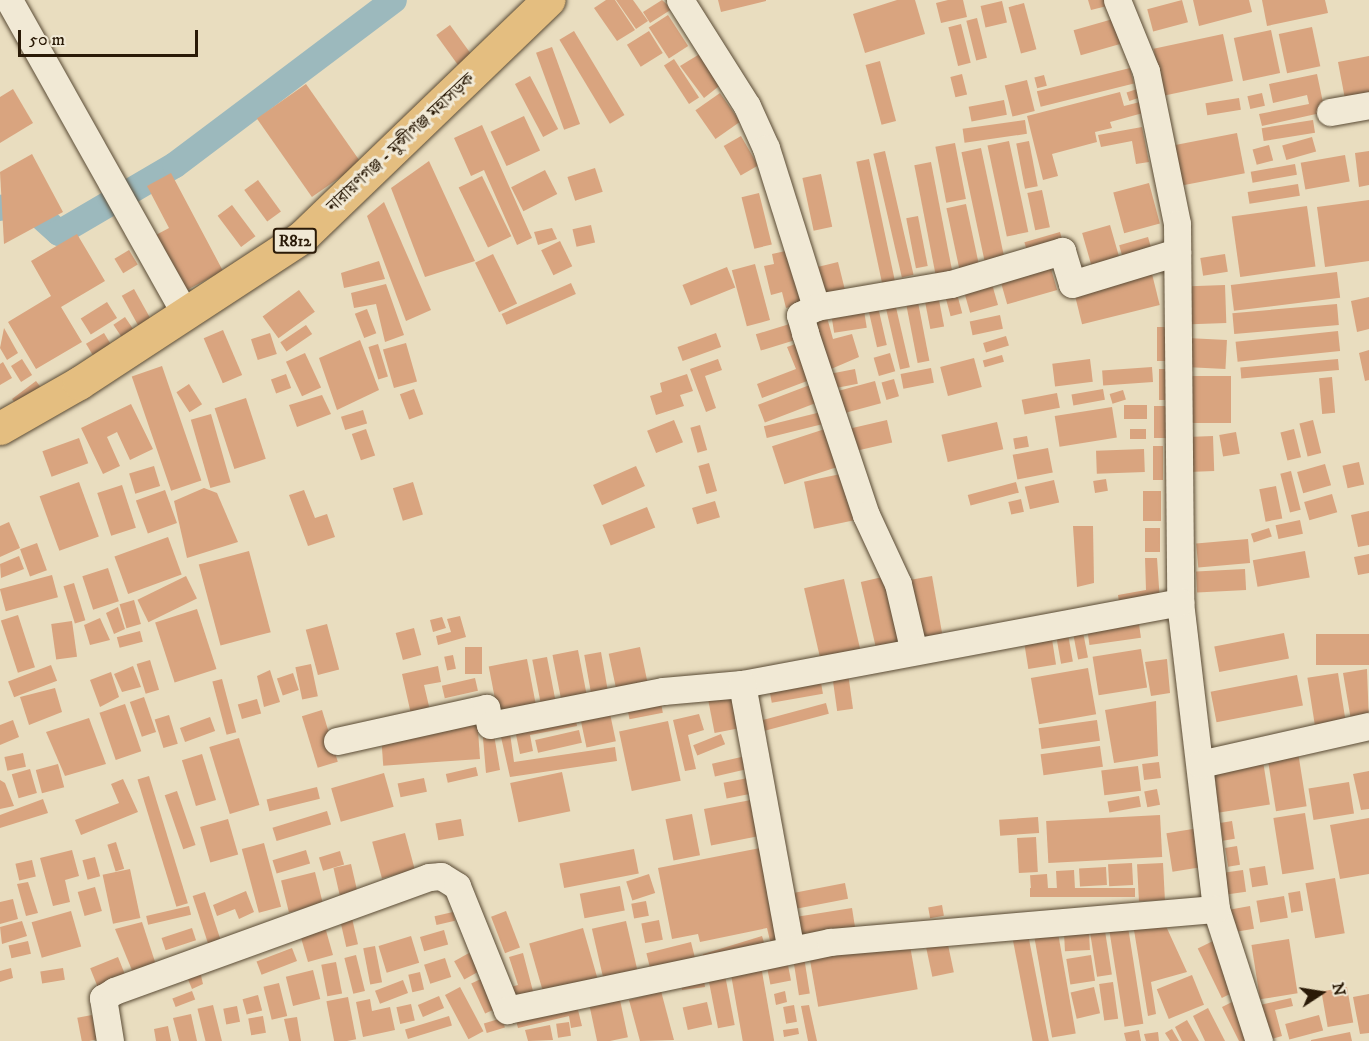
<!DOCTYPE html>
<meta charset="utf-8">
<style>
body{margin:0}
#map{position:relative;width:1369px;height:1041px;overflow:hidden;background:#e9ddbf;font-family:"IM FELL DW Pica","Noto Serif Bengali",serif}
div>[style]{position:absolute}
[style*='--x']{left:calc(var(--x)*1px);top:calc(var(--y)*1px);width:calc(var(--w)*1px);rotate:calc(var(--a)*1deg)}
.canal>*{height:26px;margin:-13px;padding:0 13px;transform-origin:13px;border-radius:13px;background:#9cb9bd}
.building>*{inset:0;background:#d9a47f;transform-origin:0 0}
.roads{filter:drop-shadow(0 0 2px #5a4b35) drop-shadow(0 0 2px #5a4b35)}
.street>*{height:27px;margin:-13.5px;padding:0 13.5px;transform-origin:13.5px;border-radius:13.5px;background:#f1e9d5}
.primary>*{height:33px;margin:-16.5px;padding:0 16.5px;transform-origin:16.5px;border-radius:16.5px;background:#e4be80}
span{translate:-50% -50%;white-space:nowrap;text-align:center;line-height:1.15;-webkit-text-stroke:6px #f1e9d5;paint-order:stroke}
.shield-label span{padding:2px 4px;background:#f1e9d5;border:2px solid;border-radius:4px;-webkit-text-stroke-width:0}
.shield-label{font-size:16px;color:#2a1a07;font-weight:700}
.street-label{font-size:18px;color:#2a1a07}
.north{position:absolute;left:1291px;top:963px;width:60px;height:60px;-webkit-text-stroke:4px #f1e9d5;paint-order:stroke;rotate:78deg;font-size:16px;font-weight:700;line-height:24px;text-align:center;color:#2a1a07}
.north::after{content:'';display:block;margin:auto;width:21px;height:27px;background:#2a1a07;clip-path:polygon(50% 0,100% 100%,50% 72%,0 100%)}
.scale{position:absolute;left:18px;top:30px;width:180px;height:27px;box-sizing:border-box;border:3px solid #2a1a07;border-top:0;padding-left:8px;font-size:18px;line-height:21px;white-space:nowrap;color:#2a1a07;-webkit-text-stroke:4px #f1e9d5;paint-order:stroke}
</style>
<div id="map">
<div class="canal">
<i style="--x:0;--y:208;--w:27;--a:-8"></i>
<i style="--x:27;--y:204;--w:43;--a:42.2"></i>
<i style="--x:59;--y:233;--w:134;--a:-30.4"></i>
<i style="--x:175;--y:165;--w:274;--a:-37"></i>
</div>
<div class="building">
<i style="clip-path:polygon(606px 0,615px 0,635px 30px,617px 41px,594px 8px)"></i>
<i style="clip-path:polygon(616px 0,633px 0,648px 21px,636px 29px)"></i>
<i style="clip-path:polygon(662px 0,672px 9px,650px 23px,643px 12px)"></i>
<i style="clip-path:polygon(718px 0,766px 0,766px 1px,721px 12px)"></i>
<i style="clip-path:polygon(897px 0,915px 0,925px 34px,865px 53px,853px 14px)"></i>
<i style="clip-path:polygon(948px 0,963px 0,967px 17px,941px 23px,936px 3px)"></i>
<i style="clip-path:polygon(1088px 0,1105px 0,1107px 6px,1091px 10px)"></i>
<i style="left:1182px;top:0;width:23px;height:36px;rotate:75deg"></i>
<i style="clip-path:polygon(1193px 0,1249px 0,1252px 12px,1199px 26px)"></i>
<i style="clip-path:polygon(1262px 0,1325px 0,1328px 13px,1267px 26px)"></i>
<i style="left:1002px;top:1px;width:22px;height:22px;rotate:77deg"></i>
<i style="left:1024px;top:3px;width:48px;height:16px;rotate:75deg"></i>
<i style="left:668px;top:15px;width:37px;height:23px;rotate:57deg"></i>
<i style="left:977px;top:18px;width:41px;height:11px;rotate:76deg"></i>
<i style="left:1113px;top:19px;width:26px;height:41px;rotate:74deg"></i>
<i style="left:961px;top:24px;width:40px;height:13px;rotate:76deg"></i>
<i style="left:450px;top:25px;width:41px;height:17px;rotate:54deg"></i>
<i style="left:1312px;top:27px;width:40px;height:34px;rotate:78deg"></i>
<i style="left:1271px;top:30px;width:44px;height:38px;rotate:78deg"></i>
<i style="left:574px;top:31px;width:98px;height:17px;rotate:59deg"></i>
<i style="left:649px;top:31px;width:26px;height:26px;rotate:58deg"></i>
<i style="left:1223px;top:34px;width:48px;height:71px;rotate:78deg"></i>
<i style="left:552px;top:47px;width:82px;height:17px;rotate:70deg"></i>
<i style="clip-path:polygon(703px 52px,723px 83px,704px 98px,680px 66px)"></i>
<i style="clip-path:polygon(1369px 56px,1369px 94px,1345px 99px,1338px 62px)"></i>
<i style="left:674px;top:59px;width:46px;height:12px;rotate:57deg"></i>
<i style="left:880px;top:61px;width:62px;height:15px;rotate:75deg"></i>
<i style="left:1130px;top:68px;width:16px;height:96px;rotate:76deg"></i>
<i style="left:962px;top:74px;width:21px;height:12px;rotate:76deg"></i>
<i style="clip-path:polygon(1317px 74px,1325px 112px,1262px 126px,1259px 114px,1309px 104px,1307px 95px,1273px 103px,1269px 84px)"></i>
<i style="left:1044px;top:75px;width:11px;height:10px;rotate:75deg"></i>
<i style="left:530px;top:76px;width:60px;height:17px;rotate:62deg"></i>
<i style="left:1027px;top:80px;width:32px;height:23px;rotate:76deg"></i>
<i style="left:306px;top:84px;width:96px;height:60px;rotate:55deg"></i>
<i style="clip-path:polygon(13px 89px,33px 123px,0 143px,0 97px)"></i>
<i style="left:1137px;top:89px;width:9px;height:11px;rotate:72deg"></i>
<i style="clip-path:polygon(1120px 92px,1124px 106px,1140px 102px,1143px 113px,1110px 122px,1112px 128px,1095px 132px,1097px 142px,1052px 154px,1058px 176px,1043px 180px,1027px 116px)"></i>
<i style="left:720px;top:93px;width:35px;height:30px;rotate:55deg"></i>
<i style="left:1262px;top:93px;width:13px;height:15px;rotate:77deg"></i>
<i style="left:1239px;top:98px;width:12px;height:34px;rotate:81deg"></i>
<i style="left:1004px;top:100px;width:15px;height:36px;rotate:79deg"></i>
<i style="left:524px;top:116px;width:38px;height:37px;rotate:65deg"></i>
<i style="left:1025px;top:120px;width:14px;height:63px;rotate:82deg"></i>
<i style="left:1313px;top:120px;width:13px;height:52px;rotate:81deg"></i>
<i style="clip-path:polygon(482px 125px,532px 238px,517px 245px,484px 170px,471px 176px,454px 138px)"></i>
<i style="clip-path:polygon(1142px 127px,1149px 162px,1136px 164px,1132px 141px,1101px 147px,1098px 135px)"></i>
<i style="left:1237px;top:133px;width:41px;height:68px;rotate:79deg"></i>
<i style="left:741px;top:136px;width:34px;height:20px;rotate:60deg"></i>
<i style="left:1312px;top:137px;width:15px;height:31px;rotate:74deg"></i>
<i style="left:1009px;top:141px;width:93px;height:22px;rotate:78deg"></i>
<i style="left:1029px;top:141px;width:46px;height:13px;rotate:79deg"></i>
<i style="left:955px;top:143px;width:57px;height:20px;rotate:79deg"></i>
<i style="left:1269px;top:145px;width:16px;height:17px;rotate:75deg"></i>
<i style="left:981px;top:148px;width:116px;height:20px;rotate:78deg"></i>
<i style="left:885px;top:151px;width:127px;height:12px;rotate:77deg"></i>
<i style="clip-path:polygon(1369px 151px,1369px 185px,1359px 187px,1355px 153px)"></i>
<i style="clip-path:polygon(32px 154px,63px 212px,4px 244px,0 172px)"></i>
<i style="left:1345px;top:155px;width:27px;height:45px;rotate:80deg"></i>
<i style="left:869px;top:159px;width:129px;height:13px;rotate:78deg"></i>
<i style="clip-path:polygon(429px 161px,475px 261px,425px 277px,391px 188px)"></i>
<i style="left:931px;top:162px;width:116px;height:17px;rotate:79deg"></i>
<i style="left:1295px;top:164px;width:11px;height:45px;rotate:80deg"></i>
<i style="left:595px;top:168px;width:25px;height:29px;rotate:72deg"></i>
<i style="left:545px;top:170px;width:27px;height:38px;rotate:63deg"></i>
<i style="clip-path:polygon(171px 173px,223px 271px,183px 292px,154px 236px,169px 228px,147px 186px)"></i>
<i style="left:821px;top:174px;width:54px;height:19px;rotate:78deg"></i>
<i style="left:482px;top:176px;width:67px;height:26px;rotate:64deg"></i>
<i style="left:258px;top:180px;width:39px;height:17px;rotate:54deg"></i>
<i style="left:1149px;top:183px;width:42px;height:37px;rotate:75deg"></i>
<i style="left:1298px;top:184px;width:12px;height:51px;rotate:81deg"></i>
<i style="left:1042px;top:190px;width:38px;height:15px;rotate:78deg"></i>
<i style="left:759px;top:193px;width:53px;height:18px;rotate:76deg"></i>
<i style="clip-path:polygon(1369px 200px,1369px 261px,1325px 267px,1317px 207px)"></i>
<i style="clip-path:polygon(384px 202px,431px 310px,406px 321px,367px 216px)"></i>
<i style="left:966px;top:204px;width:66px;height:20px;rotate:78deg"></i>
<i style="left:232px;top:205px;width:39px;height:18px;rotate:53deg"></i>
<i style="left:1307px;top:206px;width:61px;height:76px;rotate:82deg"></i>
<i style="left:918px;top:216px;width:51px;height:12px;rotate:79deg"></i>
<i style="left:591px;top:225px;width:18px;height:19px;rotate:77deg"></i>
<i style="left:1110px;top:225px;width:35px;height:29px;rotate:74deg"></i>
<i style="clip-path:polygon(552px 228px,557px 239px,538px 245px,534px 232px)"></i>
<i style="left:1060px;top:232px;width:15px;height:37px;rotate:74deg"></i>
<i style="clip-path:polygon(77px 234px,105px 281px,61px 307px,82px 342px,36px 369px,8px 322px,51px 296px,31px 261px)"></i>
<i style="left:1148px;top:237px;width:15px;height:30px;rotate:74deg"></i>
<i style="left:560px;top:241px;width:28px;height:21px;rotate:64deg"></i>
<i style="left:129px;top:250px;width:17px;height:17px;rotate:59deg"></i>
<i style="clip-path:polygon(790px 250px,804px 303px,786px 308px,782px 292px,771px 295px,764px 266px,774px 264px,772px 254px)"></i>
<i style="left:493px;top:254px;width:55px;height:20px;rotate:64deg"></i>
<i style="left:1225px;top:254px;width:18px;height:25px;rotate:81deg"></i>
<i style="clip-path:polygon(379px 261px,385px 279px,344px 288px,341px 273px)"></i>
<i style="left:838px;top:262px;width:36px;height:21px;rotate:76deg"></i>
<i style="left:755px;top:264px;width:58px;height:24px;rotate:75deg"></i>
<i style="left:1050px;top:265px;width:26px;height:52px;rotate:74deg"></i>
<i style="left:727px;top:267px;width:22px;height:48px;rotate:68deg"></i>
<i style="left:1151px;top:270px;width:36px;height:80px;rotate:76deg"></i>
<i style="left:1337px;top:272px;width:26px;height:107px;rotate:83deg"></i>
<i style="left:990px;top:277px;width:29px;height:29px;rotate:74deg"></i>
<i style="left:571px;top:283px;width:12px;height:76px;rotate:66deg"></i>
<i style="clip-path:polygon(386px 284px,404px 335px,385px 342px,376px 304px,354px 308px,351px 293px)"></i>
<i style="left:1225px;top:285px;width:38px;height:42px;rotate:88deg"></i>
<i style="left:134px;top:289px;width:39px;height:14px;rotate:61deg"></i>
<i style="left:299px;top:290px;width:27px;height:45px;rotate:54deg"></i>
<i style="left:956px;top:290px;width:24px;height:12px;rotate:75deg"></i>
<i style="left:938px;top:295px;width:32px;height:14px;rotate:79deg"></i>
<i style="left:917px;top:297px;width:65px;height:12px;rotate:79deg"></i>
<i style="clip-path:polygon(1369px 297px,1369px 329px,1357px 332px,1351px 301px)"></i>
<i style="left:107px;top:302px;width:19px;height:31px;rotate:58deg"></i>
<i style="left:895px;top:303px;width:66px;height:10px;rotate:77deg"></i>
<i style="left:863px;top:304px;width:24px;height:33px;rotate:81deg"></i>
<i style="left:1337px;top:304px;width:21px;height:105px;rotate:85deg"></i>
<i style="left:878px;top:307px;width:39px;height:10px;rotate:77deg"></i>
<i style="left:367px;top:309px;width:26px;height:13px;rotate:69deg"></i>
<i style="clip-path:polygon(826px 314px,833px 339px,852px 334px,859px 357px,824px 372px,811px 319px)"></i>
<i style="left:1000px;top:315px;width:14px;height:31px;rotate:78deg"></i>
<i style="left:125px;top:317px;width:18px;height:14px;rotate:56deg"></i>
<i style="left:796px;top:322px;width:17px;height:42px;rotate:73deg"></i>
<i style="left:306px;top:325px;width:11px;height:31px;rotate:56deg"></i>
<i style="left:1157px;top:327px;width:12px;height:34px"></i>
<i style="clip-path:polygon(4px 328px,18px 353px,7px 360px,0 348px)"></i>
<i style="left:223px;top:330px;width:49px;height:21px;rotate:67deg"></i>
<i style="left:1338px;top:331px;width:20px;height:103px;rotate:84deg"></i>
<i style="left:104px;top:333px;width:17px;height:21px;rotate:59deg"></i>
<i style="left:270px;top:333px;width:22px;height:20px;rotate:72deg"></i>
<i style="left:716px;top:333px;width:15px;height:41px;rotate:70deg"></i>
<i style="left:1006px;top:336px;width:10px;height:24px;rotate:73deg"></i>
<i style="left:1187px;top:338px;width:40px;height:29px;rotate:3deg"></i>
<i style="clip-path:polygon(360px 340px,379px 390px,337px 410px,319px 358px)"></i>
<i style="clip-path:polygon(801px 342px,815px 378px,762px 398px,757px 384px,796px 369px,787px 347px)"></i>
<i style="left:406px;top:343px;width:40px;height:24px;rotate:74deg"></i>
<i style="left:378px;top:344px;width:34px;height:10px;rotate:73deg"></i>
<i style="clip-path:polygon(1369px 350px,1369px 380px,1365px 381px,1359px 353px)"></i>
<i style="left:305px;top:353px;width:38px;height:21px;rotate:65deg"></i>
<i style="left:890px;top:353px;width:19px;height:17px;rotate:74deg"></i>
<i style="left:1002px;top:355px;width:7px;height:20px;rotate:74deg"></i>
<i style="left:974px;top:358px;width:30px;height:35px;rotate:75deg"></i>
<i style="left:22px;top:359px;width:19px;height:13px;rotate:58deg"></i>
<i style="clip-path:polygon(718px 359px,722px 370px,705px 376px,716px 408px,706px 412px,690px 369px)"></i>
<i style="left:1090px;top:359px;width:23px;height:38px;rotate:83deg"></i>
<i style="left:1338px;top:359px;width:11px;height:98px;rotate:85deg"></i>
<i style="clip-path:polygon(3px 362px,12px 378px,0 385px,0 364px)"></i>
<i style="left:162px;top:366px;width:121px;height:32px;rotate:71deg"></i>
<i style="left:1152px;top:367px;width:15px;height:50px;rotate:86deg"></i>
<i style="left:931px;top:368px;width:15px;height:31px;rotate:79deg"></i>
<i style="left:855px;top:369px;width:15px;height:25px;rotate:79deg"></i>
<i style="left:1159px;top:369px;width:9px;height:31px"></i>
<i style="left:286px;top:374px;width:15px;height:16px;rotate:70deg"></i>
<i style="clip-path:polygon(687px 374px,693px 391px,680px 395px,684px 406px,656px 415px,650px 396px,662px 392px,660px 383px)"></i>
<i style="left:1187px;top:376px;width:44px;height:47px"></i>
<i style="left:1332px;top:377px;width:36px;height:13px;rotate:85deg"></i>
<i style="left:894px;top:379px;width:18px;height:13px;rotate:74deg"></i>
<i style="left:36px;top:381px;width:15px;height:30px;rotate:53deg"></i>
<i style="left:875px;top:381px;width:23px;height:48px;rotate:75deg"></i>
<i style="left:815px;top:383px;width:19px;height:61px;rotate:69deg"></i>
<i style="left:189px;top:384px;width:24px;height:15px;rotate:57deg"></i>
<i style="left:414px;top:389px;width:27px;height:15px;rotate:70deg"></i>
<i style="left:1103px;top:389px;width:11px;height:32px;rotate:80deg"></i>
<i style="left:1123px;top:390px;width:10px;height:14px;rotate:73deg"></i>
<i style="left:1057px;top:393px;width:15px;height:36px;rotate:79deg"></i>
<i style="clip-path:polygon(322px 395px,331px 414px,297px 427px,289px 405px)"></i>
<i style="left:246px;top:398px;width:64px;height:33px;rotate:72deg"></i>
<i style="clip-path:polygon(131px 404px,153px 449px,130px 460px,117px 432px,107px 437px,120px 466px,103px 474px,81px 428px)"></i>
<i style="left:1147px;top:405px;width:14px;height:23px;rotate:90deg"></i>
<i style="left:1154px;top:406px;width:12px;height:32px"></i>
<i style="left:1112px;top:407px;width:31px;height:58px;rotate:81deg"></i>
<i style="left:363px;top:410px;width:14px;height:23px;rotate:73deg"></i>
<i style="left:825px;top:411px;width:12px;height:63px;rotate:76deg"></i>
<i style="left:211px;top:414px;width:71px;height:21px;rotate:74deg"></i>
<i style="left:674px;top:420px;width:24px;height:29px;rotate:68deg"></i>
<i style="left:887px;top:420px;width:23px;height:41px;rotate:77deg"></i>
<i style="left:1313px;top:420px;width:34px;height:14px;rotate:76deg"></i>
<i style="left:997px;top:422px;width:28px;height:57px;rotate:77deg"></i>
<i style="left:700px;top:425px;width:26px;height:10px;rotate:74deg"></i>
<i style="left:831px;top:427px;width:40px;height:62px;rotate:72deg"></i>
<i style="left:366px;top:429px;width:28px;height:15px;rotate:71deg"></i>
<i style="left:1130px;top:429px;width:16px;height:10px"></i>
<i style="left:1294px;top:429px;width:29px;height:14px;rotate:76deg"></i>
<i style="left:1236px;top:432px;width:22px;height:17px;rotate:80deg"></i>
<i style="left:1027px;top:436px;width:11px;height:14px;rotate:80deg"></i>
<i style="left:1213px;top:436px;width:35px;height:26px;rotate:88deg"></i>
<i style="left:79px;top:438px;width:27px;height:39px;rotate:70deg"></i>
<i style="left:1153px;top:446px;width:10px;height:34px"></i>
<i style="left:1048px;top:448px;width:25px;height:36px;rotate:79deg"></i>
<i style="left:1144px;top:449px;width:23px;height:48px;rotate:88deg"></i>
<i style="left:1359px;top:462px;width:23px;height:17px;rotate:77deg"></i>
<i style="left:709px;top:463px;width:29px;height:11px;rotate:74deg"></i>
<i style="left:1325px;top:464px;width:22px;height:29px;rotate:74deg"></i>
<i style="left:154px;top:466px;width:21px;height:26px;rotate:73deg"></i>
<i style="left:636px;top:466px;width:22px;height:47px;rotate:66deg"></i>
<i style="left:1291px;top:471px;width:40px;height:11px;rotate:76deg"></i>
<i style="left:850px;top:472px;width:48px;height:47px;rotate:78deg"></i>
<i style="left:1106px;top:479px;width:12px;height:13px;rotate:81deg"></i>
<i style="left:1054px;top:480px;width:23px;height:30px;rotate:77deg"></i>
<i style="left:79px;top:482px;width:58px;height:42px;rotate:70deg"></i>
<i style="left:413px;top:482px;width:34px;height:21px;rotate:73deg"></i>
<i style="left:1016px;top:482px;width:11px;height:50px;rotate:75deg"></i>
<i style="left:122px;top:485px;width:45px;height:26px;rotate:72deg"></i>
<i style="left:1276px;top:486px;width:33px;height:17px;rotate:79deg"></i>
<i style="clip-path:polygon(204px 488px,217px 493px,238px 542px,187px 558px,174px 501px)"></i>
<i style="left:165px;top:490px;width:35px;height:31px;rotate:70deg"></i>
<i style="clip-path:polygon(304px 490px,315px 518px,327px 514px,335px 537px,308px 546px,289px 495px)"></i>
<i style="left:1143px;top:491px;width:18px;height:30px"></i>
<i style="left:1332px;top:494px;width:19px;height:29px;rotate:74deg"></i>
<i style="left:1021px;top:499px;width:13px;height:13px;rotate:77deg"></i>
<i style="left:715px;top:501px;width:17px;height:24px;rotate:73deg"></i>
<i style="left:647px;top:507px;width:22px;height:48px;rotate:68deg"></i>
<i style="clip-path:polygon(1369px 511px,1369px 545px,1358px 547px,1351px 515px)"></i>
<i style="left:1300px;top:520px;width:14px;height:25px;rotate:78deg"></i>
<i style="clip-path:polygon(9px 522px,20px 548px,0 557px,0 526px)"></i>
<i style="clip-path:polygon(1073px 526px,1093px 526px,1094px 583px,1077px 587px)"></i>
<i style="left:1145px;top:528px;width:15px;height:24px"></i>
<i style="left:1269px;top:528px;width:9px;height:19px;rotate:72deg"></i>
<i style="left:168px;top:537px;width:40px;height:57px;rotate:70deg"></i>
<i style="left:1248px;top:539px;width:24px;height:52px;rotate:85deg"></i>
<i style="left:37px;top:543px;width:29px;height:18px;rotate:70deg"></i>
<i style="left:249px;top:551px;width:84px;height:52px;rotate:75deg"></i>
<i style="left:1305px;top:551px;width:27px;height:53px;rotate:80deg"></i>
<i style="clip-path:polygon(1369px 554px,1369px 573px,1358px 575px,1354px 557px)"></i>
<i style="clip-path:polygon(19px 556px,24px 569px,1px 578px,0 564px)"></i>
<i style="clip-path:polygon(1145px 558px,1157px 558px,1160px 602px,1120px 608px,1118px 595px,1146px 590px)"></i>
<i style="left:108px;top:568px;width:35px;height:27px;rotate:72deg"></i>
<i style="left:1245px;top:569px;width:21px;height:49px;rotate:87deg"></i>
<i style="left:52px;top:575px;width:23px;height:54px;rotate:75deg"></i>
<i style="left:891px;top:575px;width:72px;height:31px;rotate:77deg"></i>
<i style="left:186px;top:576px;width:25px;height:54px;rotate:64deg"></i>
<i style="left:932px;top:576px;width:61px;height:27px;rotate:80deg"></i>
<i style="left:844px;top:579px;width:72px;height:41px;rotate:77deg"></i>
<i style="left:74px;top:583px;width:39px;height:11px;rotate:73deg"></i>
<i style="left:134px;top:600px;width:25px;height:15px;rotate:74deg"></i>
<i style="clip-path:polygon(118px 607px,125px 629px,114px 634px,106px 613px)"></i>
<i style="left:197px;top:609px;width:63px;height:44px;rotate:72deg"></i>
<i style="left:18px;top:615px;width:55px;height:18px;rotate:72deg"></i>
<i style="clip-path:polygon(460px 616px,466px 637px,438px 645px,436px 636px,451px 632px,447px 619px)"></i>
<i style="clip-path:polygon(442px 617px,446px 628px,433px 632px,430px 620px)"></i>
<i style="clip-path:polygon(100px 618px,110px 640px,90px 645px,84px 625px)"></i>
<i style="left:72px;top:621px;width:36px;height:21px;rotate:82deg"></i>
<i style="left:327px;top:624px;width:47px;height:22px;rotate:75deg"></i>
<i style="left:1139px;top:624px;width:14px;height:52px;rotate:82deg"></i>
<i style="left:414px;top:628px;width:28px;height:19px;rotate:75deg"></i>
<i style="left:140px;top:631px;width:11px;height:24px;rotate:75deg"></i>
<i style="left:1083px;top:632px;width:26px;height:10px;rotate:79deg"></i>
<i style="left:1051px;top:633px;width:32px;height:28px;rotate:81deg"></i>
<i style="left:1284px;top:633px;width:26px;height:71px;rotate:79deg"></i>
<i style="left:1068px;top:634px;width:28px;height:12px;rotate:80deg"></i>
<i style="left:1369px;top:634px;width:31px;height:53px;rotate:90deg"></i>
<i style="left:465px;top:647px;width:17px;height:27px"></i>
<i style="left:640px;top:647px;width:45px;height:32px;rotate:78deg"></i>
<i style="left:1141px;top:649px;width:39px;height:49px;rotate:81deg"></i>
<i style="left:578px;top:650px;width:51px;height:26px;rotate:79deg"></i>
<i style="left:601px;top:652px;width:47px;height:17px;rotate:80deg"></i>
<i style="left:453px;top:655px;width:14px;height:9px;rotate:78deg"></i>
<i style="left:547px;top:657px;width:51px;height:15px;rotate:79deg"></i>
<i style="left:527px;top:659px;width:54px;height:39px;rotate:79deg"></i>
<i style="clip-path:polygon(1167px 659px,1170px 693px,1151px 696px,1145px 662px)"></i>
<i style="left:150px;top:660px;width:31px;height:14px;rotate:73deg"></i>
<i style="left:311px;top:664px;width:33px;height:16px;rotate:78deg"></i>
<i style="left:51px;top:665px;width:17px;height:46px;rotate:69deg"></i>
<i style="clip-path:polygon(133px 666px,141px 687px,122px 692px,114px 674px)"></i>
<i style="clip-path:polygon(438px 666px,441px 682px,424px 685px,432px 719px,413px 723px,402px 674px)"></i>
<i style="left:1088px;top:668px;width:47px;height:58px;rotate:80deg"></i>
<i style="clip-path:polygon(1367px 669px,1369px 723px,1352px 726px,1343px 673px)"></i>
<i style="clip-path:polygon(270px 670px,280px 702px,264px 707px,257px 676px)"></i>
<i style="clip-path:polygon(111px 672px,119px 697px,100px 707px,90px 680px)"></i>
<i style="left:293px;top:673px;width:18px;height:17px;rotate:71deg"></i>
<i style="left:848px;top:673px;width:36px;height:16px;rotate:82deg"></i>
<i style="left:1338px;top:673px;width:55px;height:31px;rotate:81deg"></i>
<i style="left:1297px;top:675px;width:31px;height:88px;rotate:79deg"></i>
<i style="left:820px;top:677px;width:17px;height:52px;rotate:80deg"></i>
<i style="left:475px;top:678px;width:13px;height:34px;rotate:77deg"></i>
<i style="left:222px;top:679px;width:55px;height:10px;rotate:75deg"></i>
<i style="clip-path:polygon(55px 688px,62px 712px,29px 725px,20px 697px)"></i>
<i style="left:737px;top:691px;width:37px;height:30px;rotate:79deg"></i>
<i style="left:144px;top:697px;width:37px;height:15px;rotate:71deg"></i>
<i style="left:660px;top:698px;width:15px;height:34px;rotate:79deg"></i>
<i style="left:257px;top:699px;width:15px;height:20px;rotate:74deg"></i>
<i style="clip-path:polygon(1156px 701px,1158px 756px,1114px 763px,1105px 710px)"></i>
<i style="left:826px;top:703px;width:11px;height:72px;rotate:75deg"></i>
<i style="left:125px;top:704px;width:50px;height:27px;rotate:71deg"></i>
<i style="left:609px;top:709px;width:33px;height:30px;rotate:78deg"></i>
<i style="left:322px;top:710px;width:54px;height:21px;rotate:73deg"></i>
<i style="clip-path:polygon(575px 714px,577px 726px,530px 735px,533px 751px,520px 754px,514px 725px)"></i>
<i style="clip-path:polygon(699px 714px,704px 730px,688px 735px,696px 769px,685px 771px,673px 720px)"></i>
<i style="left:169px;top:715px;width:30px;height:15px;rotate:73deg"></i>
<i style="left:477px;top:716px;width:43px;height:97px;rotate:86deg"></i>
<i style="left:210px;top:717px;width:15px;height:32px;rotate:70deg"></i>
<i style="clip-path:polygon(89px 718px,106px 764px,65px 776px,46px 732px)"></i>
<i style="clip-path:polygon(13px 720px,19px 737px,0 745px,0 725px)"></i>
<i style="left:1097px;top:720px;width:21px;height:59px;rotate:82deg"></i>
<i style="left:668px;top:721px;width:61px;height:50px;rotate:78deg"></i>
<i style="clip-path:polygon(509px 726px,514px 762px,615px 747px,617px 761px,510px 777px,499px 728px)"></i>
<i style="clip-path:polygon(493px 729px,500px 770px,486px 773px,483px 738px)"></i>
<i style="left:579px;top:730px;width:13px;height:45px;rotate:77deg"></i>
<i style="left:721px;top:734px;width:11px;height:30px;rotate:68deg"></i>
<i style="left:239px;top:738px;width:70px;height:31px;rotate:73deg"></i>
<i style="left:1100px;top:746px;width:21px;height:60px;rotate:82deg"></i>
<i style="left:1298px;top:752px;width:55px;height:31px;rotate:81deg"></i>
<i style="left:23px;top:753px;width:14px;height:19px;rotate:78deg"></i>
<i style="left:202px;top:754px;width:48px;height:21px;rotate:73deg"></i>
<i style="left:750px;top:755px;width:13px;height:39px;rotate:77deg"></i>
<i style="left:1263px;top:761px;width:44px;height:59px;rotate:81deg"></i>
<i style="left:1159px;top:762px;width:16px;height:17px;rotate:83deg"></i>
<i style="left:58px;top:764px;width:24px;height:23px;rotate:75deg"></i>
<i style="left:1138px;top:766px;width:25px;height:37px;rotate:83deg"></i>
<i style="left:476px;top:767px;width:9px;height:31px;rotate:77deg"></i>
<i style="left:30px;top:769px;width:25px;height:19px;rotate:74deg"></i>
<i style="clip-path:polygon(1369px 771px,1369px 809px,1361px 810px,1353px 774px)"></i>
<i style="left:562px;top:772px;width:40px;height:53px;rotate:78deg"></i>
<i style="left:384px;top:773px;width:35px;height:55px;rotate:74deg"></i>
<i style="left:149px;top:776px;width:133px;height:12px;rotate:73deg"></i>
<i style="left:753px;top:777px;width:16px;height:30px;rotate:79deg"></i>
<i style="left:424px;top:778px;width:14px;height:27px;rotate:78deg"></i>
<i style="clip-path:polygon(123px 779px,138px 812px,81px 835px,75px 820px,119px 803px,111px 784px)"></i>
<i style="clip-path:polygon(0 780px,5px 783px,14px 806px,0 809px)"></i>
<i style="left:1349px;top:782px;width:32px;height:41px;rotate:81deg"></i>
<i style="left:317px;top:787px;width:12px;height:52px;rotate:76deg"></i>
<i style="left:1157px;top:789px;width:16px;height:13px;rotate:79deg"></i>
<i style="left:177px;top:791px;width:57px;height:13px;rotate:71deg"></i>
<i style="left:1139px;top:796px;width:11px;height:32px;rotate:80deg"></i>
<i style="clip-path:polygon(43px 799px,48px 813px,0 828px,0 815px)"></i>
<i style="left:756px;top:799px;width:37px;height:53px;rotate:79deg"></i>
<i style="left:327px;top:811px;width:14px;height:57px;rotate:73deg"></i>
<i style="left:1305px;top:813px;width:57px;height:32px;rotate:81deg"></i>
<i style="left:692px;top:814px;width:42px;height:27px;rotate:79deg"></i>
<i style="left:1160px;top:815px;width:42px;height:114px;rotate:87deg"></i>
<i style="left:1038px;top:817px;width:16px;height:39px;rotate:86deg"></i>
<i style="clip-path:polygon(1369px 818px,1369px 874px,1340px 879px,1330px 825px)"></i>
<i style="left:228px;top:819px;width:37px;height:29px;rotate:74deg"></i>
<i style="left:461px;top:819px;width:17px;height:26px;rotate:80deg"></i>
<i style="left:1232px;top:821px;width:18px;height:12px;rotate:81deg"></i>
<i style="left:1199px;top:828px;width:39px;height:33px;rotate:81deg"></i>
<i style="left:405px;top:833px;width:38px;height:34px;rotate:75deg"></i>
<i style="left:1036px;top:837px;width:35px;height:19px;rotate:87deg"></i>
<i style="left:116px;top:842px;width:28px;height:9px;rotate:73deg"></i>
<i style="left:264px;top:843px;width:66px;height:23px;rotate:75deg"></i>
<i style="left:1237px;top:846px;width:19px;height:12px;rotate:81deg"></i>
<i style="clip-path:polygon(765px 847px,785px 946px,772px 949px,767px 928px,700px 942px,698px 934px,672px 939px,658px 868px)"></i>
<i style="left:634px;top:849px;width:25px;height:76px;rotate:79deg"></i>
<i style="clip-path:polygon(72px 850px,79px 876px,65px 880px,70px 902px,53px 906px,40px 858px)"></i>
<i style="left:306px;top:850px;width:14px;height:35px;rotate:73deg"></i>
<i style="left:340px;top:851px;width:14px;height:22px;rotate:73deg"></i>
<i style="left:95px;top:857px;width:20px;height:13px;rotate:75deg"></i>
<i style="left:32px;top:860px;width:17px;height:17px;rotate:77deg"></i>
<i style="left:1132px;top:863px;width:22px;height:24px;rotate:87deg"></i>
<i style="left:1163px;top:863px;width:37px;height:26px;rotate:87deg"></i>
<i style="left:351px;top:864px;width:32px;height:18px;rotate:77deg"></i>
<i style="left:1265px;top:866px;width:19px;height:16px;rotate:81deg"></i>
<i style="left:1106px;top:867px;width:18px;height:27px;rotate:87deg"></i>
<i style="left:130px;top:869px;width:50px;height:28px;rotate:78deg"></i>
<i style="left:1074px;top:870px;width:19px;height:18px;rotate:87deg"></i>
<i style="left:1243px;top:870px;width:22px;height:27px;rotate:82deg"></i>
<i style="left:315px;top:872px;width:33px;height:35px;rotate:76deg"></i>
<i style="left:649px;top:874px;width:20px;height:24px;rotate:72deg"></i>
<i style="left:1047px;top:874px;width:14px;height:17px;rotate:86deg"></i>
<i style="left:1335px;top:878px;width:56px;height:30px;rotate:80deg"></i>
<i style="clip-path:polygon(28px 882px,38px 913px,26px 916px,17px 884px)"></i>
<i style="left:845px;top:883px;width:16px;height:58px;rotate:79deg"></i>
<i style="left:620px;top:886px;width:25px;height:41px;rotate:79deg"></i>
<i style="left:95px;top:887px;width:25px;height:18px;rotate:74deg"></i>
<i style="left:1135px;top:888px;width:9px;height:105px;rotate:90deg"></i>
<i style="clip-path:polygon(246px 891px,254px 912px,239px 919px,235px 909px,217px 916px,213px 905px)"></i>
<i style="left:1300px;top:891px;width:20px;height:12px;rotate:81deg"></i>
<i style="left:205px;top:892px;width:58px;height:13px;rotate:72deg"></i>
<i style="left:1284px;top:896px;width:22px;height:28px;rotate:80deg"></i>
<i style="clip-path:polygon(13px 899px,18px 919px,0 924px,0 902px)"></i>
<i style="left:646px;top:901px;width:15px;height:15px;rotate:79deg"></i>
<i style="left:942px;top:905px;width:11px;height:14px;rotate:80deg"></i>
<i style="left:189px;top:906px;width:9px;height:44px;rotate:77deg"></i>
<i style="left:1250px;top:906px;width:23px;height:24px;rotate:80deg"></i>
<i style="left:852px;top:908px;width:20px;height:62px;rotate:81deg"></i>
<i style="left:71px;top:911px;width:37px;height:41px;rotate:74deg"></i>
<i style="left:506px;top:911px;width:39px;height:16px;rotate:69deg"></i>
<i style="left:453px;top:912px;width:9px;height:19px;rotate:77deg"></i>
<i style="left:351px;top:914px;width:31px;height:12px;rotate:77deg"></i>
<i style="left:659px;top:920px;width:20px;height:18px;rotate:79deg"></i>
<i style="clip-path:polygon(22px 921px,27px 936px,2px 944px,0 927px)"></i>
<i style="left:626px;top:921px;width:54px;height:35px;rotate:77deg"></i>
<i style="clip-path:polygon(142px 922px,158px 971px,136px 980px,115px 929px)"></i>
<i style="clip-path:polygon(1165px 924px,1187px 972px,1151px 982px,1156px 1014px,1148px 1016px,1134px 930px)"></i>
<i style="left:325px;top:927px;width:29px;height:26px;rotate:74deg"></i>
<i style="left:1128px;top:927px;width:98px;height:19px;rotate:81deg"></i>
<i style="left:192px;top:928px;width:13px;height:32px;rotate:72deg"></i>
<i style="left:583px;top:928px;width:52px;height:56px;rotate:74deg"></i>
<i style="left:444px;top:930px;width:15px;height:25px;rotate:74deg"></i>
<i style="left:1105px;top:931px;width:44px;height:15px;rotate:81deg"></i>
<i style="left:1089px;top:932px;width:18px;height:25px;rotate:87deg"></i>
<i style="left:1058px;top:933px;width:102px;height:24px;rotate:80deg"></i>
<i style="left:1028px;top:934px;width:109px;height:16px;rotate:79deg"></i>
<i style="left:411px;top:936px;width:28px;height:34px;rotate:73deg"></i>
<i style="left:762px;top:936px;width:10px;height:62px;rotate:73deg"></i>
<i style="left:1289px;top:939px;width:55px;height:38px;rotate:81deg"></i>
<i style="left:909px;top:940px;width:50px;height:101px;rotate:80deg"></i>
<i style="left:947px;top:940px;width:33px;height:22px;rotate:78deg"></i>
<i style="left:28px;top:941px;width:13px;height:20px;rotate:77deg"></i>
<i style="left:1213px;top:941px;width:55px;height:17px;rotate:64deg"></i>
<i style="left:691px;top:942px;width:16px;height:46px;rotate:76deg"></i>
<i style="left:375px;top:946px;width:37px;height:12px;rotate:79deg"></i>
<i style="left:292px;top:948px;width:14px;height:38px;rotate:69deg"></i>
<i style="left:469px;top:953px;width:21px;height:17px;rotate:61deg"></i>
<i style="clip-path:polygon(523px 953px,534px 995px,506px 1003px,503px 989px,518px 985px,509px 957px)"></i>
<i style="left:356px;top:955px;width:37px;height:12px;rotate:76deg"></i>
<i style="left:1091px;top:955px;width:26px;height:25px;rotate:81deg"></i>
<i style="left:118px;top:957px;width:22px;height:30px;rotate:68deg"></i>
<i style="left:804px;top:957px;width:37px;height:11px;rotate:81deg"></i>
<i style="left:445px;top:958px;width:20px;height:22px;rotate:72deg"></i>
<i style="left:787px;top:960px;width:21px;height:21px;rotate:79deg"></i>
<i style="left:336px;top:962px;width:32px;height:15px;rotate:79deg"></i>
<i style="left:761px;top:966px;width:76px;height:31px;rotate:80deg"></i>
<i style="clip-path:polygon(199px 967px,203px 984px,192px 989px,185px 972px)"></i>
<i style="clip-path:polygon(11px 968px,13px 978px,0 982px,0 971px)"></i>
<i style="left:63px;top:968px;width:12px;height:23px;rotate:81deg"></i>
<i style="left:313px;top:970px;width:30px;height:28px;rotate:76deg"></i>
<i style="left:724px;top:970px;width:56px;height:17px;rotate:79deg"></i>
<i style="left:420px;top:972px;width:18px;height:12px;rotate:77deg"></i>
<i style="clip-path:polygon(703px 974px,705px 987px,682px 990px,680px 979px)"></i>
<i style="left:1192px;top:975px;width:32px;height:38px;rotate:68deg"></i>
<i style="left:483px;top:978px;width:33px;height:13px;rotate:65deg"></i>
<i style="left:403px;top:980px;width:14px;height:30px;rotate:69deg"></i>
<i style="left:1113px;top:982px;width:37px;height:14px;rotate:82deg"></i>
<i style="left:279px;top:983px;width:34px;height:16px;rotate:76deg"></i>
<i style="left:460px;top:987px;width:50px;height:17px;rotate:62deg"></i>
<i style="left:1094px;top:987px;width:27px;height:24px;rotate:77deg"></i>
<i style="left:1347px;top:987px;width:36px;height:26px;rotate:80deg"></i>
<i style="left:192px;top:991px;width:9px;height:21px;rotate:69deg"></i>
<i style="clip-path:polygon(661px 991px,674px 1040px,640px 1041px,629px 1000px)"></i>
<i style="clip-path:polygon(785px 991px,787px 1002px,776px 1005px,774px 994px)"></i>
<i style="clip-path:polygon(1369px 994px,1369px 1033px,1360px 1034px,1353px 997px)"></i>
<i style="left:258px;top:995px;width:16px;height:16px;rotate:75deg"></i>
<i style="left:439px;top:996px;width:13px;height:23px;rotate:67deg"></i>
<i style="left:348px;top:997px;width:43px;height:22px;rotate:79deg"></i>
<i style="clip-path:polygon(1291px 998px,1293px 1006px,1275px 1010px,1282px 1036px,1265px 1041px,1251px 1007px)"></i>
<i style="clip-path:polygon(370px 999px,372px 1011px,390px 1007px,395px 1030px,363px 1037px,356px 1002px)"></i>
<i style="left:620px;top:1000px;width:38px;height:31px;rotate:78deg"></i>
<i style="clip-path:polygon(1236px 1000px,1256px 1041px,1239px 1041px,1222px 1007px)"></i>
<i style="clip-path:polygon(576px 1002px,582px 1026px,571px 1028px,569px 1016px,518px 1028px,515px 1017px)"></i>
<i style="left:707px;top:1002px;width:23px;height:25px;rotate:77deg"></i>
<i style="left:411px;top:1004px;width:17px;height:15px;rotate:77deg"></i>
<i style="left:213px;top:1005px;width:37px;height:16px;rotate:76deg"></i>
<i style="left:794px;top:1005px;width:17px;height:11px;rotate:80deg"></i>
<i style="clip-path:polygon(809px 1005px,817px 1041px,808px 1041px,801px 1006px)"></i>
<i style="left:237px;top:1006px;width:16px;height:14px;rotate:79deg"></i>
<i style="clip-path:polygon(1208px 1008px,1225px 1041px,1205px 1041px,1193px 1016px)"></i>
<i style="clip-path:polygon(191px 1014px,197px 1041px,179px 1041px,173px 1018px)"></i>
<i style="left:92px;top:1015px;width:25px;height:15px;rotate:79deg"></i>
<i style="left:1319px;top:1015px;width:16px;height:35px;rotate:75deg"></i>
<i style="left:263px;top:1016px;width:17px;height:15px;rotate:80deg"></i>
<i style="left:449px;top:1016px;width:10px;height:46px;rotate:73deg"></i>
<i style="clip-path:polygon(297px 1017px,301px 1041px,289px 1041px,284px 1019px)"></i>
<i style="left:502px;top:1018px;width:10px;height:19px;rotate:73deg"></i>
<i style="clip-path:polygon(1187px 1020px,1199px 1041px,1182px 1041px,1175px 1027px)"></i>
<i style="left:569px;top:1022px;width:14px;height:13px;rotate:82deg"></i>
<i style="clip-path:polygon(550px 1025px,553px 1040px,528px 1041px,525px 1030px)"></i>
<i style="clip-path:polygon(168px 1026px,171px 1041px,156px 1041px,154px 1029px)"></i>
<i style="clip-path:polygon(798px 1028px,799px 1034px,784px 1037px,783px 1030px)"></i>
<i style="clip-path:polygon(1172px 1029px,1179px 1041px,1170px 1041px,1165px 1033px)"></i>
<i style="clip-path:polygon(1139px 1030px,1141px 1041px,1126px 1041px,1124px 1033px)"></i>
<i style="clip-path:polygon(1158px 1032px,1159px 1041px,1146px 1041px,1144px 1034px)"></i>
<i style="clip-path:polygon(1350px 1032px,1352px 1041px,1311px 1041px,1311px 1040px)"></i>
</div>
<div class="roads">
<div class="street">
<i style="--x:9;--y:0;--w:360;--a:60.7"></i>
<i style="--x:680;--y:0;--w:125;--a:57.7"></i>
<i style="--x:747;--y:106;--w:46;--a:65.7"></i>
<i style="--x:766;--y:148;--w:167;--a:72.5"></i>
<i style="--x:816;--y:307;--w:137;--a:-9.7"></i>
<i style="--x:951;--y:284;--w:116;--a:-16.6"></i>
<i style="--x:1062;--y:251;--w:34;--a:73"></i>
<i style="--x:1072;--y:284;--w:110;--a:-16.9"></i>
<i style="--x:1117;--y:0;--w:77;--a:67.8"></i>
<i style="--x:1146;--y:71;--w:156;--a:78.5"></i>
<i style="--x:1177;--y:224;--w:378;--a:89.5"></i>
<i style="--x:1180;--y:602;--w:309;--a:83.3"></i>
<i style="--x:1216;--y:909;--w:139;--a:72"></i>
<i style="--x:1330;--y:112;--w:40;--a:-10"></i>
<i style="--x:816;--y:307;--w:18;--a:153"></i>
<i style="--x:800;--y:315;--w:19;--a:74"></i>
<i style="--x:805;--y:333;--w:192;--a:71.5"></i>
<i style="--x:866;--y:515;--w:76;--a:65.1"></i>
<i style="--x:898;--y:584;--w:66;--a:76.8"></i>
<i style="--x:742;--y:684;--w:446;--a:-10.6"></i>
<i style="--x:337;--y:741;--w:153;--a:-12.5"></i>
<i style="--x:486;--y:708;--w:17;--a:77"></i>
<i style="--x:490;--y:725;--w:176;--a:-11.1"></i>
<i style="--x:663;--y:691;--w:79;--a:-5.1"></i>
<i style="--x:742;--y:684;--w:270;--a:79.6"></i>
<i style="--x:1200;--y:764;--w:173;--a:-12.7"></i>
<i style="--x:110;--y:1041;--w:44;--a:-99.2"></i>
<i style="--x:103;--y:998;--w:13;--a:-32"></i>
<i style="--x:114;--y:991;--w:335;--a:-19.9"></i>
<i style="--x:429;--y:877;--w:12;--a:-5"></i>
<i style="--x:441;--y:876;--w:19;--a:32"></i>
<i style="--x:457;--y:886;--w:134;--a:68"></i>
<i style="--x:507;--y:1010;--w:330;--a:-11.9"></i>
<i style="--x:830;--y:942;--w:387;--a:-4.9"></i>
</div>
<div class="primary">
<i style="--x:0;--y:428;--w:91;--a:-29.7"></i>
<i style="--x:79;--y:383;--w:267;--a:-33.2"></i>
<i style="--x:302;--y:237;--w:342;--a:-43.9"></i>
</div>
</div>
<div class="shield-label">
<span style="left:295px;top:241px">R812</span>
</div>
<div class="street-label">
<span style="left:401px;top:143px;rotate:-43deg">নারায়ণগঞ্জ - মুন্সীগঞ্জ মহাসড়ক</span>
</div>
<div class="north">N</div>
<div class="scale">50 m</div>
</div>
